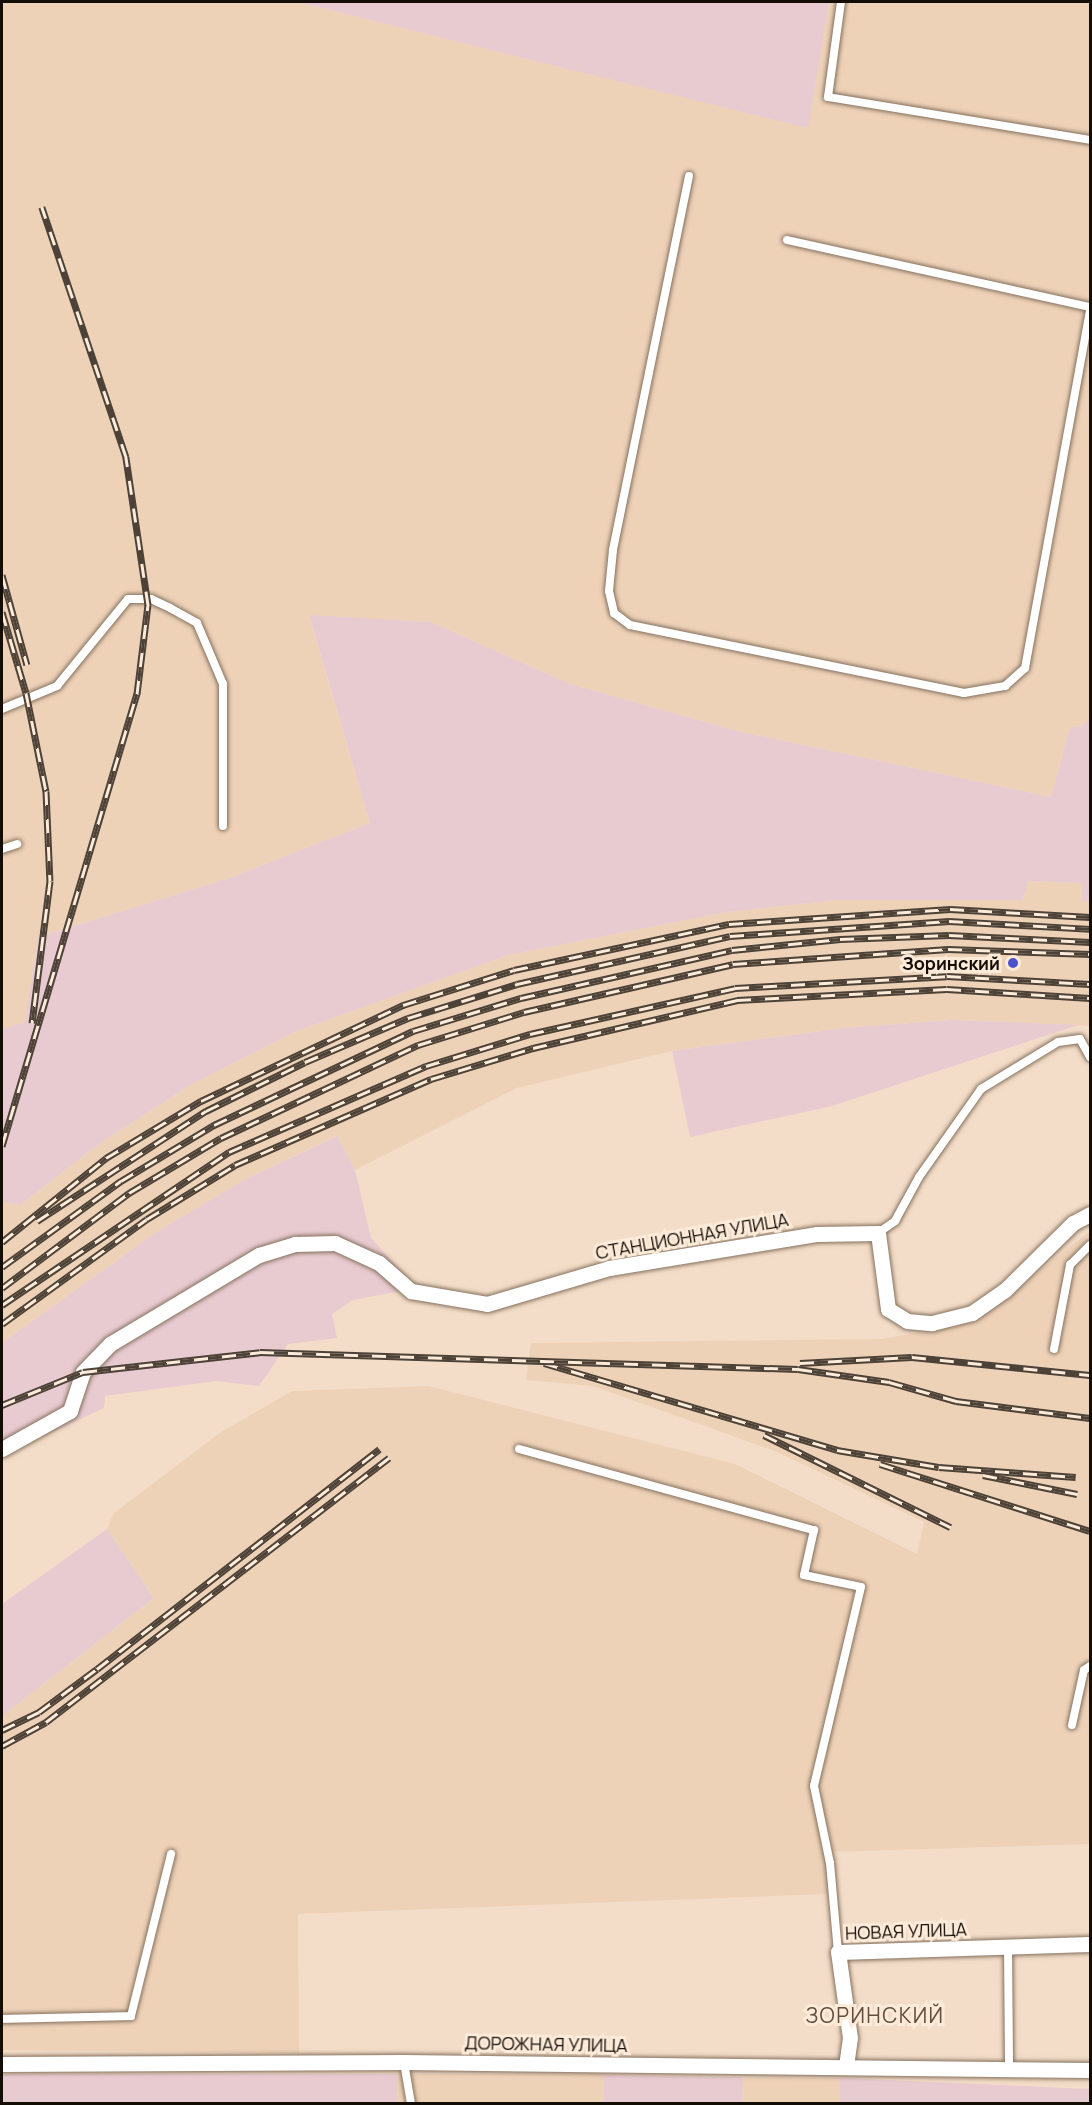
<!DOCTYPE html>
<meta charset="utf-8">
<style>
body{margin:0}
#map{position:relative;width:1092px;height:2105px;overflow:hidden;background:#f3ddc8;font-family:Manrope,sans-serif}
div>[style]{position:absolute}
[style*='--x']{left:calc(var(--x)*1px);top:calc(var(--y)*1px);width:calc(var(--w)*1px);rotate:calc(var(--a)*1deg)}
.built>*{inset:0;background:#eed2b8;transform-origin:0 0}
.green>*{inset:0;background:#e8cbd1;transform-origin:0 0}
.roads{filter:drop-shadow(0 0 2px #85715e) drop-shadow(0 0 2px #85715e)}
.service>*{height:8px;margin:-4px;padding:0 4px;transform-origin:4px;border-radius:4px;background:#fff}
.minor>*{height:15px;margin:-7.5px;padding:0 7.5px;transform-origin:7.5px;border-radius:7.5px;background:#fff}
.rail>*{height:7px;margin-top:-3.5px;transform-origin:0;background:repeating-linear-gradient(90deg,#fdebda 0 14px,#4d4237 0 28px);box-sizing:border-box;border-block:2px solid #4d4237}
.dots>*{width:16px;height:16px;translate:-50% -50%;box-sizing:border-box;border:3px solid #fdebda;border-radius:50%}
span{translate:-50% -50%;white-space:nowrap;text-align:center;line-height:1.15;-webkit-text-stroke:6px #fdebda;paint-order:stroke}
.poi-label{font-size:18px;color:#140d06;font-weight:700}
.right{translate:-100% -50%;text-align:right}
.street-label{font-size:18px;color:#140d06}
.quarter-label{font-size:21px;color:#614e3d;letter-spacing:1.5px}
.frame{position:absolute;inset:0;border:3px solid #140d06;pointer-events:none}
</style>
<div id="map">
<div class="built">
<i style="clip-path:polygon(2px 2px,298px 2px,807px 127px,829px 2px,1090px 2px,1090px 717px,1082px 726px,1070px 727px,1051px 797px,737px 731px,570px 684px,431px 622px,309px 616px,370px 823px,230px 878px,38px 937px,25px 1022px,2px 1029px)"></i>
<i style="clip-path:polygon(1028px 881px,1083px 883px,1082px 901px,1090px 902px,1090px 1026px,952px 1020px,844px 1028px,672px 1051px,517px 1088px,355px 1170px,336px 1136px,244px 1180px,155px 1233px,2px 1343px,2px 1201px,20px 1205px,99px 1144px,187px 1087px,294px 1032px,508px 955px,727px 912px,836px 900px,1023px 900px)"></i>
<i style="clip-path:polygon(1090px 1231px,1090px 1844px,827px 1852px,827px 1894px,298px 1914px,299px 2053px,2px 2050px,2px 1716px,154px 1598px,107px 1529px,114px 1513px,221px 1432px,292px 1391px,428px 1386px,735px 1464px,917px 1554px,924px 1522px,777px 1452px,593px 1386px,526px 1380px,531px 1343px,881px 1339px,973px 1323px)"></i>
<i style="left:397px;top:2074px;width:207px;height:29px"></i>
<i style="left:743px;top:2078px;width:97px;height:26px"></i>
</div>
<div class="green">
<i style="clip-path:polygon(298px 2px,829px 2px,808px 128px)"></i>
<i style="clip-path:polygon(309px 615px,431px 622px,570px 684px,737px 731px,1051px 797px,1070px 727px,1082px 726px,1090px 717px,1090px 902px,1082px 901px,1082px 883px,1028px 881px,1023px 900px,836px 900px,727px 912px,508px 955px,294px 1032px,187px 1087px,99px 1144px,20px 1205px,2px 1201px,2px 1029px,25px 1022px,38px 937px,230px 878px,370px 823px)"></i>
<i style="clip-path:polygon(952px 1020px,1078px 1025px,832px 1106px,690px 1137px,672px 1051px,844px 1028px)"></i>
<i style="clip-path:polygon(337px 1136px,355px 1170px,371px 1238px,417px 1288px,353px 1300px,332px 1314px,337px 1338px,288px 1344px,259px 1386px,216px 1381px,105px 1396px,104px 1408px,2px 1456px,2px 1343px,155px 1233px,244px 1180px)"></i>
<i style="clip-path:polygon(107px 1529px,154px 1598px,2px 1716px,2px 1604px)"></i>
<i style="left:2px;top:2074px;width:395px;height:29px"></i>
<i style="left:604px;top:2075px;width:139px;height:28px;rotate:1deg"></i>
<i style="clip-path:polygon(840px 2078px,1090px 2089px,1090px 2103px,840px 2103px)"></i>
</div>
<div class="roads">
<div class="service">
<i style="--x:841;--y:2;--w:96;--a:97.8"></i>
<i style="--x:828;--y:97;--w:266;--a:9.3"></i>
<i style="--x:689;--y:176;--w:382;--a:101.5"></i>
<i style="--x:613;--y:550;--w:41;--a:95.6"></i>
<i style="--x:609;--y:591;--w:23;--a:77"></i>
<i style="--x:614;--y:613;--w:20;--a:37"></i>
<i style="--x:630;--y:625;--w:341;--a:11.5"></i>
<i style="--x:964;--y:693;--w:42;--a:-9.7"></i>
<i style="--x:1005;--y:686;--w:27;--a:-42"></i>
<i style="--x:1025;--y:668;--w:362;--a:-79.7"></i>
<i style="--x:787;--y:240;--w:310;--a:12.5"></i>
<i style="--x:2;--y:709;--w:60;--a:-22.7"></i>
<i style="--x:57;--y:686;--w:112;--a:-50.8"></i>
<i style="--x:128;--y:599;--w:23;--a:0"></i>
<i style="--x:151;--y:599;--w:21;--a:25"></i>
<i style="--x:170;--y:608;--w:31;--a:29"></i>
<i style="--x:197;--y:623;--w:66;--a:66.9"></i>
<i style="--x:223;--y:684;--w:142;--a:90"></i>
<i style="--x:2;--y:849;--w:16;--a:-18"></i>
<i style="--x:878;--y:1233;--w:21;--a:-35"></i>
<i style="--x:895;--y:1221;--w:50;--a:-61.4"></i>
<i style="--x:919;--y:1177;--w:108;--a:-54.8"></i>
<i style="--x:981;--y:1089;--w:90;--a:-31.4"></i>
<i style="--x:1058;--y:1042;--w:22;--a:-8"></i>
<i style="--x:1080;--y:1039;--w:21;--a:61"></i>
<i style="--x:1054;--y:1349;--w:86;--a:-79.2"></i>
<i style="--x:1070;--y:1265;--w:28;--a:-45"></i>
<i style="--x:519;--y:1449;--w:306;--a:15.4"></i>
<i style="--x:814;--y:1530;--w:46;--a:102.5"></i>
<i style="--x:804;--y:1575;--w:58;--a:11.9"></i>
<i style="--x:861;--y:1587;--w:204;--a:103.3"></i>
<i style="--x:814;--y:1786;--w:79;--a:78.3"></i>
<i style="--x:830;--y:1863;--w:89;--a:84.9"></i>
<i style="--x:1072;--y:1725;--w:56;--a:-77.7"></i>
<i style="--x:1084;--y:1670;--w:7;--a:-34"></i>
<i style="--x:1008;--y:1947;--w:122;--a:89.5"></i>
<i style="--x:2;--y:2019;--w:129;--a:-1.3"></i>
<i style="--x:131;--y:2016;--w:167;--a:-76.1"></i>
<i style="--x:404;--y:2062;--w:43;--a:80.5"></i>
</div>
<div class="minor">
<i style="--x:2;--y:1449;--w:78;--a:-29.2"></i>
<i style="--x:70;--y:1411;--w:41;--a:-71.6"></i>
<i style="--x:83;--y:1372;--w:39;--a:-46"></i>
<i style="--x:110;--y:1344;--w:174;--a:-30.9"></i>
<i style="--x:259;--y:1255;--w:38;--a:-17"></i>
<i style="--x:295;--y:1244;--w:40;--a:-1.4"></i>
<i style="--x:335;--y:1243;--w:48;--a:24.4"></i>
<i style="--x:379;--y:1263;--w:43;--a:41.2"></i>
<i style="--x:411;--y:1291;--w:77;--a:9.7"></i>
<i style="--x:487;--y:1304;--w:127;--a:-16.4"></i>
<i style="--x:609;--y:1268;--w:211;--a:-9.3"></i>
<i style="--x:817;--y:1234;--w:61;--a:-0.9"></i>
<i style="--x:878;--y:1233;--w:77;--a:82.5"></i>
<i style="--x:888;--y:1309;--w:22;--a:32"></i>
<i style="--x:907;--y:1321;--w:25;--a:5"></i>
<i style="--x:932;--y:1323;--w:41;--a:-14"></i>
<i style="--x:972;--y:1313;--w:39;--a:-35"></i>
<i style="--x:1004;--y:1291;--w:97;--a:-44.6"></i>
<i style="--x:1073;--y:1223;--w:19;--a:-28"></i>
<i style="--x:2;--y:2064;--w:402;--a:-0.3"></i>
<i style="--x:404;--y:2062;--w:686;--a:0.67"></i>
<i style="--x:846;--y:2066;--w:28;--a:-82"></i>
<i style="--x:850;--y:2038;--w:87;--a:-97.9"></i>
<i style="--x:838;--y:1952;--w:252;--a:-1.8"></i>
</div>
</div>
<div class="rail">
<i style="--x:2;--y:575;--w:93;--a:74.5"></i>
<i style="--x:2;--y:612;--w:84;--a:73.5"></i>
<i style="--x:26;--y:693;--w:100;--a:78.5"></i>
<i style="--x:46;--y:791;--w:90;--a:87.5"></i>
<i style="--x:50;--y:881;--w:143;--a:97.2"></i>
<i style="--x:2;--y:1146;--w:472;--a:-73.4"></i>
<i style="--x:137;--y:694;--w:90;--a:-83"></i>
<i style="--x:148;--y:605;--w:150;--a:-98.5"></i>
<i style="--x:126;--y:457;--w:264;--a:-108.6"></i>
<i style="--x:37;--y:1221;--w:202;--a:-33.1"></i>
<i style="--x:206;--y:1111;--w:110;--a:-26.3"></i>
<i style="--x:305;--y:1062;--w:112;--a:-23.1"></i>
<i style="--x:408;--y:1018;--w:114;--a:-17.3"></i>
<i style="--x:517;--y:984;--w:218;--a:-12.7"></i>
<i style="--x:730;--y:936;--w:220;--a:-3.9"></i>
<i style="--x:949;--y:921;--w:141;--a:3.2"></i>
<i style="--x:2;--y:1242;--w:134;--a:-38.9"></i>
<i style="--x:106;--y:1158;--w:111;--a:-31"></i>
<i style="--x:201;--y:1101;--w:224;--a:-25.4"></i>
<i style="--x:403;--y:1005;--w:116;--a:-17.5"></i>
<i style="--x:514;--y:970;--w:220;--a:-12.1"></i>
<i style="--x:729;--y:924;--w:222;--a:-3.9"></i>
<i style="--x:950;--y:909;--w:140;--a:3.3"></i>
<i style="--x:2;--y:1267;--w:147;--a:-35.9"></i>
<i style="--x:121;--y:1181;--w:109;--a:-31.1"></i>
<i style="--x:214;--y:1125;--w:220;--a:-25.3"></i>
<i style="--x:413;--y:1031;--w:113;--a:-17"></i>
<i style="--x:521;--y:998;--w:216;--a:-12.8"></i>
<i style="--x:732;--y:950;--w:109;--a:-5.8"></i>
<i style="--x:840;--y:939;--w:109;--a:-2.1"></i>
<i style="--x:949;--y:935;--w:141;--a:2.8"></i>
<i style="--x:2;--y:1288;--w:159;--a:-36.8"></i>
<i style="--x:129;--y:1193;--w:107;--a:-30.9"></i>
<i style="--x:221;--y:1138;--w:218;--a:-25.3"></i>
<i style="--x:418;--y:1045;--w:111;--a:-17.3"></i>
<i style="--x:524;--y:1012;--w:214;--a:-12.9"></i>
<i style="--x:733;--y:964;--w:216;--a:-4"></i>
<i style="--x:948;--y:949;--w:142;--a:2"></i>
<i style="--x:2;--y:1305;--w:274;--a:-34"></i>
<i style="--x:229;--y:1152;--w:215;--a:-23.6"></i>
<i style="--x:426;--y:1066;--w:109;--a:-17.1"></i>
<i style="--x:530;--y:1034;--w:210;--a:-12.6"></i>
<i style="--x:735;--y:988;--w:212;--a:-3.2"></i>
<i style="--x:947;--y:976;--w:143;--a:3.2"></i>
<i style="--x:2;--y:1324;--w:179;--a:-35.9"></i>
<i style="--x:147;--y:1219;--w:103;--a:-31.5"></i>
<i style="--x:235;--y:1165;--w:214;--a:-23.7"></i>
<i style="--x:431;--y:1079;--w:107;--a:-16.9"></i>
<i style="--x:533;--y:1048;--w:210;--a:-13.2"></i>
<i style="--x:737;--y:1000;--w:210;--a:-3"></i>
<i style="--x:947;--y:989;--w:143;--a:3.6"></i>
<i style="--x:544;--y:1363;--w:306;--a:16.5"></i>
<i style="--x:837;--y:1450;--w:103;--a:9.5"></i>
<i style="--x:939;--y:1467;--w:137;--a:4.2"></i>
<i style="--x:800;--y:1363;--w:112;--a:-3.1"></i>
<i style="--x:912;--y:1357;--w:179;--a:5.8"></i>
<i style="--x:2;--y:1405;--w:87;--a:-22.2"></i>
<i style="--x:83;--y:1372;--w:178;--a:-6.4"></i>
<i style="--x:260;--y:1352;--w:538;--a:1.81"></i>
<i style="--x:798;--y:1369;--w:92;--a:8.1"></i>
<i style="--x:889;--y:1382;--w:70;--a:15.8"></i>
<i style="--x:956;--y:1401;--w:135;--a:7.2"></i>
<i style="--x:764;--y:1435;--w:208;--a:26.3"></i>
<i style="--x:880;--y:1464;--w:220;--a:17.7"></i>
<i style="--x:983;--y:1475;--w:96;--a:11.4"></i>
<i style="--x:2;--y:1730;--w:41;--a:-25.9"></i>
<i style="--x:39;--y:1712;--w:72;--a:-36.6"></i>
<i style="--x:97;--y:1669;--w:358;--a:-37.9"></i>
<i style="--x:2;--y:1746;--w:50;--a:-28.6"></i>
<i style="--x:46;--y:1722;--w:433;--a:-37.6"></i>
</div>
<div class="dots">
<i style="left:1013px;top:963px;background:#4d53c9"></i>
</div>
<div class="poi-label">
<span class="right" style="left:1000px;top:963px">Зоринский</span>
</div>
<div class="street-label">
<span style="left:692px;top:1236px;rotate:-10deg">СТАНЦИОННАЯ УЛИЦА</span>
<span style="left:906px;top:1931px;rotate:-2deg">НОВАЯ УЛИЦА</span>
<span style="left:546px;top:2044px;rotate:1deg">ДОРОЖНАЯ УЛИЦА</span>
</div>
<div class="quarter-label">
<span style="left:875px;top:2015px">ЗОРИНСКИЙ</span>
</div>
<div class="frame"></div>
</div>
